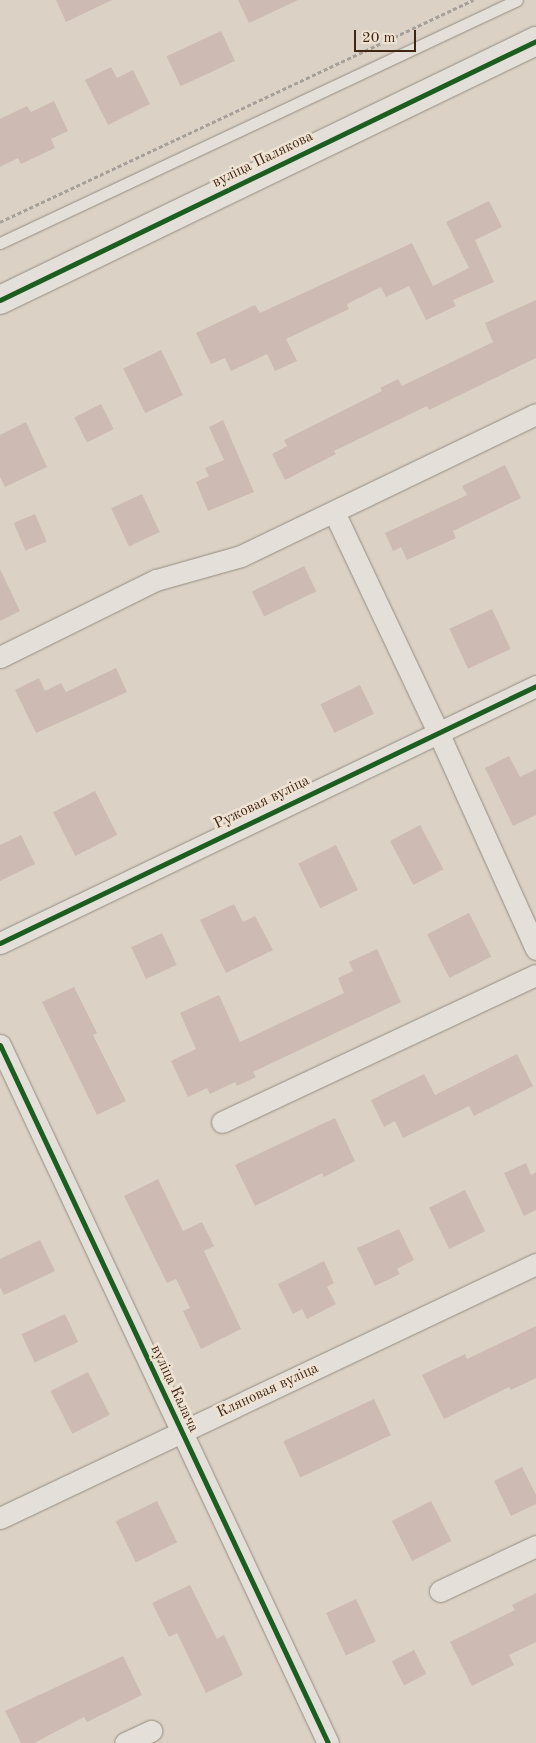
<!DOCTYPE html>
<meta charset="utf-8">
<style>
body{margin:0}
#map{position:relative;width:536px;height:1743px;overflow:hidden;background:#dbd2c5;font-family:"Old Standard TT",serif}
div>[style]{position:absolute}
[style*='--x']{left:calc(var(--x)*1px);top:calc(var(--y)*1px);width:calc(var(--w)*1px);rotate:calc(var(--a)*1deg)}
.building>*{inset:0;background:#cdbab2;transform-origin:0 0}
.path>*{height:3px;margin-top:-1.5px;transform-origin:0;background:repeating-linear-gradient(90deg,#a6a09a 0 4px,transparent 0 6.5px)}
.roads{filter:drop-shadow(0 0 1px #958c82) drop-shadow(0 0 1px #958c82)}
.lane>*{height:11px;margin:-5.5px;padding:0 5.5px;transform-origin:5.5px;border-radius:5.5px;background:#e4dfd9}
.street>*{height:21px;margin:-10.5px;padding:0 10.5px;transform-origin:10.5px;border-radius:10.5px;background:#e4dfd9}
.secondary>*{height:28px;margin:-14px;padding:0 14px;transform-origin:14px;border-radius:14px;background:#e4dfd9}
.cycleway>*{height:5px;margin:-2.5px;padding:0 2.5px;transform-origin:2.5px;border-radius:2.5px;background:#1b5e20}
span{translate:-50% -50%;white-space:nowrap;text-align:center;line-height:1.15;-webkit-text-stroke:5px #eee3d3;paint-order:stroke}
.street-label{font-size:15px;color:#402514}
.scale{position:absolute;left:354px;top:30px;width:62px;height:22px;box-sizing:border-box;border:2px solid #402514;border-top:0;padding-left:6px;font-size:15px;line-height:18px;white-space:nowrap;color:#402514;-webkit-text-stroke:4px #eee3d3;paint-order:stroke}
</style>
<div id="map">
<div class="building">
<i style="clip-path:polygon(56px 0,112px 0,66px 22px)"></i>
<i style="clip-path:polygon(238px 0,298px 0,249px 23px)"></i>
<i style="left:221px;top:31px;width:33px;height:60px;rotate:65deg"></i>
<i style="clip-path:polygon(111px 67px,117px 78px,133px 70px,150px 104px,108px 125px,85px 80px)"></i>
<i style="clip-path:polygon(54px 101px,68px 131px,51px 139px,55px 148px,21px 164px,18px 158px,0 167px,0 119px,27px 106px,31px 112px)"></i>
<i style="clip-path:polygon(489px 201px,502px 227px,475px 240px,494px 282px,453px 300px,456px 306px,426px 320px,409px 286px,386px 297px,381px 287px,347px 304px,349px 309px,286px 339px,297px 361px,275px 371px,267px 354px,231px 371px,225px 358px,211px 364px,196px 333px,255px 305px,260px 313px,412px 243px,433px 286px,469px 268px,446px 222px)"></i>
<i style="clip-path:polygon(536px 300px,536px 358px,429px 410px,427px 406px,334px 451px,336px 454px,285px 480px,272px 454px,287px 446px,284px 440px,382px 391px,380px 388px,398px 379px,402px 386px,493px 342px,485px 323px)"></i>
<i style="left:161px;top:350px;width:50px;height:42px;rotate:64deg"></i>
<i style="left:101px;top:404px;width:28px;height:30px;rotate:63deg"></i>
<i style="clip-path:polygon(223px 420px,254px 492px,208px 511px,196px 482px,209px 476px,205px 468px,224px 460px,209px 427px)"></i>
<i style="clip-path:polygon(26px 422px,47px 467px,5px 487px,0 477px,0 435px)"></i>
<i style="clip-path:polygon(505px 465px,521px 498px,453px 531px,456px 538px,407px 560px,401px 547px,393px 551px,385px 533px,467px 495px,462px 486px)"></i>
<i style="left:142px;top:494px;width:42px;height:34px;rotate:65deg"></i>
<i style="left:35px;top:514px;width:30px;height:23px;rotate:67deg"></i>
<i style="left:304px;top:566px;width:28px;height:58px;rotate:64deg"></i>
<i style="clip-path:polygon(0 569px,20px 611px,0 621px)"></i>
<i style="left:492px;top:609px;width:44px;height:47px;rotate:65deg"></i>
<i style="clip-path:polygon(116px 668px,127px 692px,36px 733px,15px 690px,39px 678px,45px 691px,61px 683px,66px 692px)"></i>
<i style="left:360px;top:685px;width:32px;height:44px;rotate:64deg"></i>
<i style="clip-path:polygon(509px 756px,520px 777px,536px 769px,536px 815px,513px 826px,485px 768px)"></i>
<i style="left:95px;top:791px;width:49px;height:47px;rotate:63deg"></i>
<i style="left:420px;top:825px;width:50px;height:34px;rotate:62deg"></i>
<i style="clip-path:polygon(21px 835px,35px 864px,0 881px,0 845px)"></i>
<i style="left:336px;top:845px;width:50px;height:42px;rotate:64deg"></i>
<i style="clip-path:polygon(234px 904px,243px 922px,255px 916px,273px 950px,226px 973px,200px 920px)"></i>
<i style="left:469px;top:913px;width:49px;height:47px;rotate:63deg"></i>
<i style="left:162px;top:933px;width:35px;height:34px;rotate:65deg"></i>
<i style="clip-path:polygon(377px 949px,401px 1002px,253px 1072px,256px 1077px,237px 1086px,235px 1082px,210px 1094px,207px 1088px,188px 1097px,171px 1061px,196px 1049px,180px 1013px,219px 995px,240px 1042px,344px 993px,338px 978px,353px 971px,349px 962px)"></i>
<i style="clip-path:polygon(74px 987px,97px 1033px,93px 1035px,126px 1101px,97px 1115px,42px 1002px)"></i>
<i style="clip-path:polygon(517px 1054px,533px 1086px,474px 1116px,469px 1106px,403px 1138px,395px 1121px,384px 1127px,371px 1100px,424px 1074px,435px 1095px)"></i>
<i style="clip-path:polygon(335px 1118px,355px 1161px,324px 1177px,322px 1173px,255px 1206px,235px 1165px)"></i>
<i style="clip-path:polygon(526px 1163px,531px 1175px,536px 1172px,536px 1210px,524px 1216px,504px 1173px)"></i>
<i style="clip-path:polygon(158px 1179px,183px 1231px,202px 1222px,214px 1246px,204px 1251px,241px 1329px,201px 1349px,183px 1311px,190px 1308px,176px 1279px,167px 1283px,124px 1196px)"></i>
<i style="left:465px;top:1190px;width:46px;height:40px;rotate:64deg"></i>
<i style="clip-path:polygon(399px 1229px,414px 1260px,397px 1269px,400px 1274px,375px 1286px,357px 1248px)"></i>
<i style="clip-path:polygon(40px 1240px,55px 1271px,4px 1295px,0 1287px,0 1259px)"></i>
<i style="clip-path:polygon(324px 1261px,334px 1283px,327px 1287px,336px 1304px,307px 1319px,302px 1309px,293px 1314px,278px 1284px)"></i>
<i style="left:65px;top:1314px;width:31px;height:48px;rotate:65deg"></i>
<i style="clip-path:polygon(536px 1326px,536px 1378px,511px 1390px,509px 1387px,444px 1419px,422px 1375px,465px 1354px,467px 1359px)"></i>
<i style="left:88px;top:1372px;width:48px;height:42px;rotate:63deg"></i>
<i style="left:374px;top:1399px;width:40px;height:100px;rotate:65deg"></i>
<i style="clip-path:polygon(522px 1467px,536px 1495px,536px 1504px,511px 1516px,494px 1481px)"></i>
<i style="left:157px;top:1501px;width:46px;height:46px;rotate:64deg"></i>
<i style="left:431px;top:1501px;width:45px;height:44px;rotate:63deg"></i>
<i style="clip-path:polygon(190px 1585px,217px 1639px,224px 1635px,243px 1675px,206px 1693px,177px 1633px,169px 1637px,152px 1603px)"></i>
<i style="clip-path:polygon(536px 1593px,536px 1642px,509px 1655px,514px 1665px,472px 1686px,450px 1642px,515px 1610px,512px 1605px)"></i>
<i style="left:356px;top:1599px;width:47px;height:33px;rotate:65deg"></i>
<i style="left:414px;top:1650px;width:27px;height:25px;rotate:63deg"></i>
<i style="clip-path:polygon(123px 1656px,142px 1695px,87px 1722px,84px 1717px,34px 1743px,21px 1743px,5px 1711px)"></i>
</div>
<div class="path">
<i style="--x:0;--y:222;--w:523;--a:-25.14"></i>
</div>
<div class="roads">
<div class="lane">
<i style="--x:0;--y:243;--w:571;--a:-25.17"></i>
</div>
<div class="street">
<i style="--x:334;--y:512;--w:243;--a:64.7"></i>
<i style="--x:438;--y:732;--w:238;--a:65.7"></i>
<i style="--x:0;--y:657;--w:174;--a:-26.3"></i>
<i style="--x:156;--y:580;--w:88;--a:-15.8"></i>
<i style="--x:241;--y:556;--w:327;--a:-25.7"></i>
<i style="--x:0;--y:943;--w:594;--a:-25.62"></i>
<i style="--x:0;--y:1045;--w:771;--a:64.83"></i>
<i style="--x:222;--y:1122;--w:347;--a:-25.1"></i>
<i style="--x:0;--y:1518;--w:593;--a:-25.36"></i>
<i style="--x:440;--y:1591;--w:106;--a:-25.1"></i>
<i style="--x:125;--y:1743;--w:29;--a:-25"></i>
</div>
<div class="secondary">
<i style="--x:0;--y:300;--w:595;--a:-25.79"></i>
</div>
</div>
<div class="cycleway">
<i style="--x:0;--y:300;--w:595;--a:-25.79"></i>
<i style="--x:0;--y:943;--w:594;--a:-25.62"></i>
<i style="--x:0;--y:1045;--w:771;--a:64.83"></i>
</div>
<div class="street-label">
<span style="left:263px;top:160px;rotate:-26deg">вуліца Палякова</span>
<span style="left:262px;top:803px;rotate:-26deg">Ружовая вуліца</span>
<span style="left:174px;top:1389px;rotate:65deg">вуліца Калача</span>
<span style="left:268px;top:1391px;rotate:-25deg">Кляновая вуліца</span>
</div>
<div class="scale">20 m</div>
</div>
